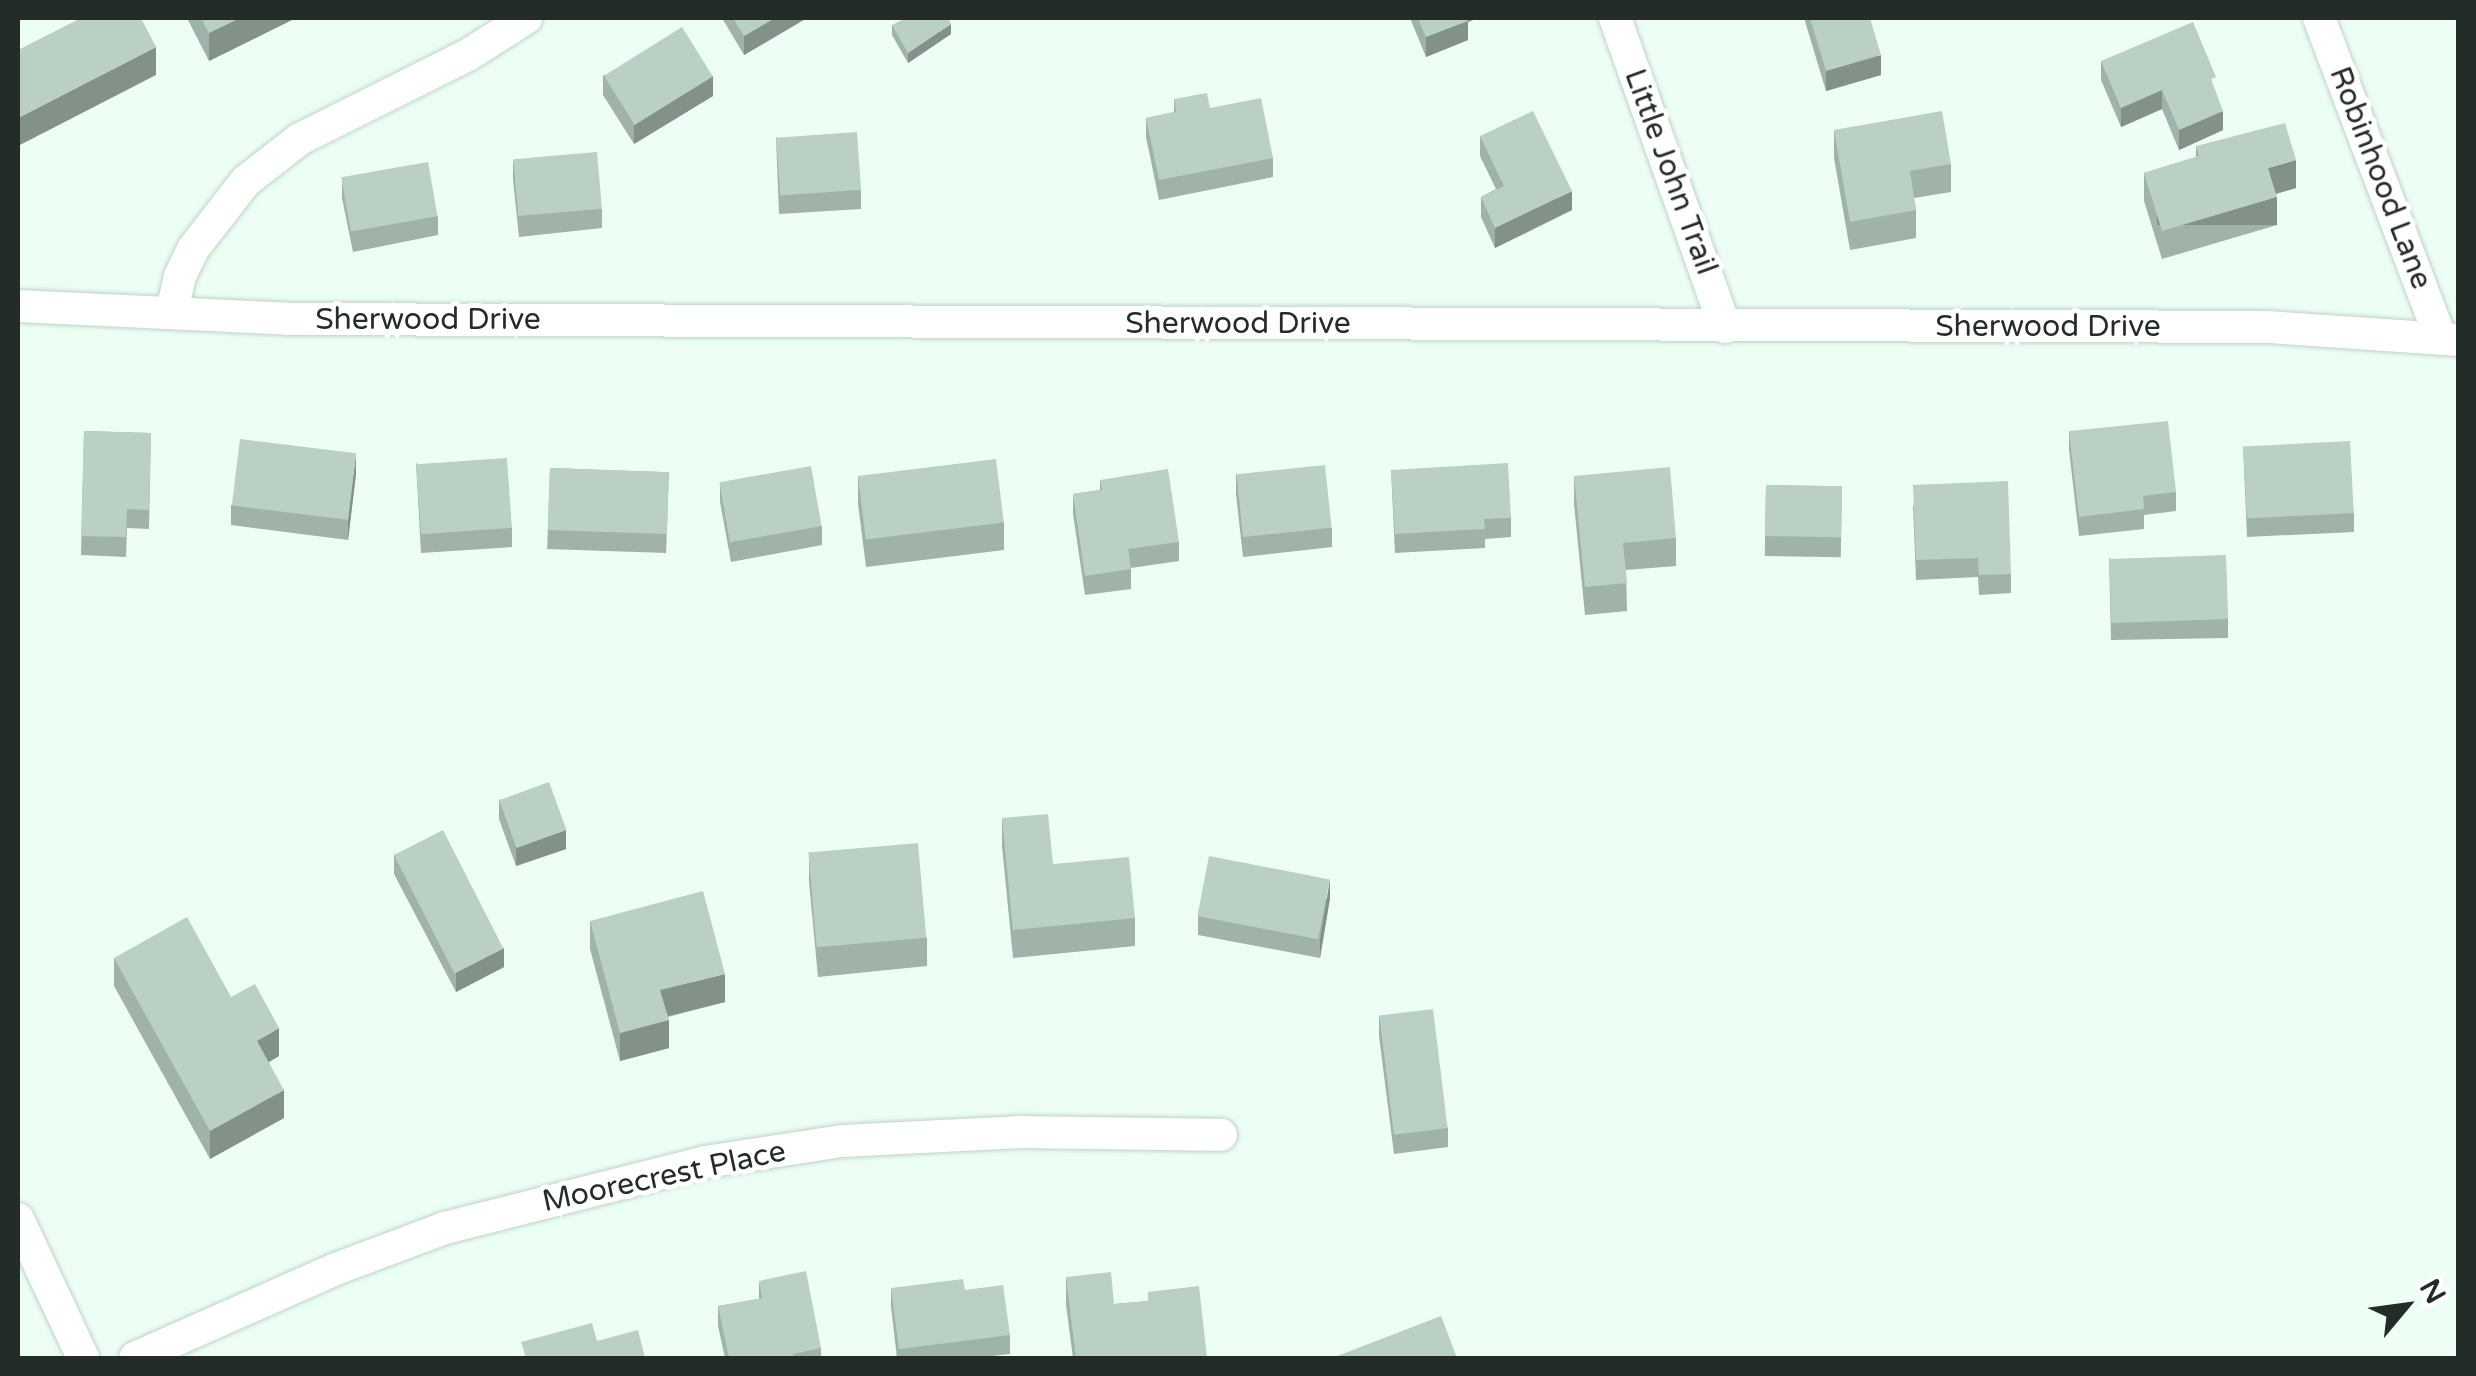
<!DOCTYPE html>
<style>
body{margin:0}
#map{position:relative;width:2476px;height:1376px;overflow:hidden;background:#edfff4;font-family:"Varela Round",sans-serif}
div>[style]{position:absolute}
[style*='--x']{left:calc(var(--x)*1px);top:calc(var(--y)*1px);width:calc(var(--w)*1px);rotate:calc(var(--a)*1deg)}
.roads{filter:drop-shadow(0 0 2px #bed3c6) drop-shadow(0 0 2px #bed3c6)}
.street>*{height:32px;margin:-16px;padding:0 16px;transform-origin:16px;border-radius:16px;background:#fff}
.wall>*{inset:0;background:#a0b3a8;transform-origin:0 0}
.shaded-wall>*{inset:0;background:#829288;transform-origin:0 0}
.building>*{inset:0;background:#bad0c3;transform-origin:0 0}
span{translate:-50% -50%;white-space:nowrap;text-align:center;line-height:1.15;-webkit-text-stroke:10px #fff;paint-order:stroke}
.street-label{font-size:30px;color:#242c28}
.frame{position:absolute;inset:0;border:20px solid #242c28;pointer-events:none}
.north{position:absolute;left:2356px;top:1256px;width:100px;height:100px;-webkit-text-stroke:8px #fff;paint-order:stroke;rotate:61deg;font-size:28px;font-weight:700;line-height:40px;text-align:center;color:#242c28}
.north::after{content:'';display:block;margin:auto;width:35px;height:45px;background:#242c28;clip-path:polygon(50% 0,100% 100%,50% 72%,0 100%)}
</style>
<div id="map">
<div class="roads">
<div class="street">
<i style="--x:1615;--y:18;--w:328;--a:70.4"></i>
<i style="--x:2319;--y:18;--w:343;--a:69.2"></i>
<i style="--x:18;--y:306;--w:271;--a:2.7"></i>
<i style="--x:289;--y:319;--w:1978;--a:0.23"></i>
<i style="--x:2267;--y:327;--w:191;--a:3.9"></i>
<i style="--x:172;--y:311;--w:36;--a:-77"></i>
<i style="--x:180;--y:276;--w:30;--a:-64"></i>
<i style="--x:193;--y:249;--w:86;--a:-52.1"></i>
<i style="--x:246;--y:181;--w:68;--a:-37.9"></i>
<i style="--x:300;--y:139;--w:188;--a:-26.6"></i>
<i style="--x:468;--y:55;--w:69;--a:-32.5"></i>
<i style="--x:18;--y:1219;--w:153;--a:64.9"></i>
<i style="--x:135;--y:1358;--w:220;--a:-23.9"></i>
<i style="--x:336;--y:1269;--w:116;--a:-20.6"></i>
<i style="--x:445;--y:1228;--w:268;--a:-14.2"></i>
<i style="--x:705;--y:1162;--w:139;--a:-8.7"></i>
<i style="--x:842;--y:1141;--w:175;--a:-2.9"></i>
<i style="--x:1017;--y:1132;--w:204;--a:0.8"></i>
</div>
</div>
<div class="wall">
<i style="clip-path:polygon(187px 18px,296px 18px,209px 61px)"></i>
<i style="clip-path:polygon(722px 18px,807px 18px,744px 55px)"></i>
<i style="clip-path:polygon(1410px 18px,1478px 18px,1468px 22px,1468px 40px,1426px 57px)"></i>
<i style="clip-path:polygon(1804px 18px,1870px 18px,1881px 75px,1826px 91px)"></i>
<i style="clip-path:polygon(892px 25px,951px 34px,908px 63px,892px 35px)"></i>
<i style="clip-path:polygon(2101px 61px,2216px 92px,2223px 130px,2179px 150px,2162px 109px,2121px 127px,2101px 80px)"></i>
<i style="clip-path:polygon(603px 75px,713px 96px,634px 144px,603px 95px)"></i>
<i style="clip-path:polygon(1174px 99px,1210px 108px,1273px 158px,1273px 177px,1159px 200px,1146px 137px,1146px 118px,1174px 112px)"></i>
<i style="clip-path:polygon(1834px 130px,1951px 164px,1951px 192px,1914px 198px,1916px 210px,1916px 238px,1850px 250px,1834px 158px)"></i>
<i style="clip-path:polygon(1480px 136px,1572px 210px,1495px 248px,1481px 217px,1481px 197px,1496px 189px,1480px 156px)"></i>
<i style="clip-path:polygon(776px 137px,861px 190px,861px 209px,779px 214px)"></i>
<i style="clip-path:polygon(2196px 146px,2296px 188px,2276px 194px,2277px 225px,2162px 259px,2144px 201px,2144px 173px,2196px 157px)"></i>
<i style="clip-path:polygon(513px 161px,602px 209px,602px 228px,519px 237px,513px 180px)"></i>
<i style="clip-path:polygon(342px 179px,438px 216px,438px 235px,353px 252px,342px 198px)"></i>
<i style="clip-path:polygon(84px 431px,151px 433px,149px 529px,127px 528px,126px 557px,81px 555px)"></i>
<i style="clip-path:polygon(2069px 431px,2176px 492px,2176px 511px,2144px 515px,2144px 529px,2079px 536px,2069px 450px)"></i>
<i style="clip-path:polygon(2243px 446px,2354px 513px,2354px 532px,2247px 537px)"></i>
<i style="clip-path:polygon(416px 463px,512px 528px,512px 547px,421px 553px)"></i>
<i style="left:550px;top:468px;width:119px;height:81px;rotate:2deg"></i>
<i style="clip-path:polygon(1391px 470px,1511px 518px,1511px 537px,1485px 539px,1485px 548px,1395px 553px)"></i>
<i style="clip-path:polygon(356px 474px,348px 540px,231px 525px,231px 505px)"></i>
<i style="clip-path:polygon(1236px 474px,1332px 528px,1332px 547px,1243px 557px,1236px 494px)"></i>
<i style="clip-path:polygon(858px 476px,1004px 522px,1004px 550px,866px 567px,858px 504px)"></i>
<i style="clip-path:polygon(1574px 476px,1676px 538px,1676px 566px,1626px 570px,1627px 611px,1585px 615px,1574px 504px)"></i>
<i style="clip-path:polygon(1100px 480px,1179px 542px,1179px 561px,1131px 568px,1131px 589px,1085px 595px,1073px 514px,1073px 494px,1100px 490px)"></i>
<i style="clip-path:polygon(720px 483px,822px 526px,822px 545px,731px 562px,720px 502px)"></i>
<i style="left:1766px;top:485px;width:76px;height:71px;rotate:1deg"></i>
<i style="clip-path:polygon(1913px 505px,2011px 574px,2011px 593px,1979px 595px,1978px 577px,1916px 580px)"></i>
<i style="clip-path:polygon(2109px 558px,2228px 619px,2228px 638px,2111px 640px)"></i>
<i style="clip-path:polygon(499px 799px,566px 849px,516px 866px,499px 819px)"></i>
<i style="clip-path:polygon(1002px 818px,1053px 864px,1135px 918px,1135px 946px,1013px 958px,1002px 846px)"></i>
<i style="clip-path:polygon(394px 854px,504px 967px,456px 992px,394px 874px)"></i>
<i style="clip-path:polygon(809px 854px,927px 938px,927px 966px,818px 977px,809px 882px)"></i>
<i style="clip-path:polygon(1330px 898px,1320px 958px,1198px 935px,1198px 916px)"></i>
<i style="clip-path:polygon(590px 921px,725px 1002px,668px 1017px,669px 1048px,620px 1061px,590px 949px)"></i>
<i style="clip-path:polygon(114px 958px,231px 997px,279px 1056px,269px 1062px,284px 1118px,210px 1159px,114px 986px)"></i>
<i style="clip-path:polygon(1379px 1016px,1448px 1128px,1448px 1147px,1394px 1154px,1379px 1036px)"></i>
<i style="clip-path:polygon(1066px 1277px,1114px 1304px,1148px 1301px,1148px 1292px,1207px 1358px,1073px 1358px,1066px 1305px)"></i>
<i style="clip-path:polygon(759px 1281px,821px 1348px,821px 1358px,725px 1358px,718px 1326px,718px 1306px,759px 1299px)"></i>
<i style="clip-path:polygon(891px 1288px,965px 1290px,1010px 1335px,1010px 1354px,974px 1358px,897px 1358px,891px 1307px)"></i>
</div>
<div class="shaded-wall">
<i style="clip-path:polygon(240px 18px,296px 18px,209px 61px,209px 33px)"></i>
<i style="clip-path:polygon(775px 18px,807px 18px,744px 55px,744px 36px)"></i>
<i style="clip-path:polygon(1461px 18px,1478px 18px,1468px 22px,1468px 40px,1426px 57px,1426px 37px)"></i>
<i style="clip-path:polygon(951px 24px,951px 34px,908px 63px,908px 53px)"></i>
<i style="clip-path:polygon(156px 47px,156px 75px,18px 146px,18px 118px)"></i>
<i style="clip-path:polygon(1881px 55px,1881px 75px,1826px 91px,1826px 71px)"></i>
<i style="clip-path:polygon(713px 76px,713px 96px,634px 144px,634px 125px)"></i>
<i style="clip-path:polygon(2162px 90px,2162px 109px,2121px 127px,2121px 108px)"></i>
<i style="clip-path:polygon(2223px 111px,2223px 130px,2179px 150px,2179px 130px)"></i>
<i style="clip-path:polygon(2296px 160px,2296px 188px,2268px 196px,2268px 168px)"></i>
<i style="clip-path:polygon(1572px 191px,1572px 210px,1495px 248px,1495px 228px)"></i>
<i style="left:2277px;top:197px;width:28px;height:120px;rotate:90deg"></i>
<i style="clip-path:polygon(356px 454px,356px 474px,348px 540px,348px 521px)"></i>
<i style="clip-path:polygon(566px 830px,566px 849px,516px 866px,516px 847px)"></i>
<i style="clip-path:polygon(1330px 879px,1330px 898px,1320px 958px,1320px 939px)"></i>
<i style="clip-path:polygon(504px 948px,504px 967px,456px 992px,456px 973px)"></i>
<i style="clip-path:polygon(725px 974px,725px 1002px,660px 1018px,660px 990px)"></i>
<i style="clip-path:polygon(669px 1020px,669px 1048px,620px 1061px,620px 1033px)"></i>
<i style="clip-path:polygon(279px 1028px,279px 1056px,257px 1069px,257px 1041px)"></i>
<i style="clip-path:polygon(284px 1090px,284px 1118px,210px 1159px,210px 1131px)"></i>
</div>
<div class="building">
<i style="clip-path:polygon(81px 18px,141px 18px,156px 47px,18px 118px,18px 50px)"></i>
<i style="clip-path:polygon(201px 18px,240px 18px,209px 33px)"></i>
<i style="clip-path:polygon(733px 18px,775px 18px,744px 36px)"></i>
<i style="clip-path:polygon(906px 18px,948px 18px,951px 24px,908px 53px,892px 25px)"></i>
<i style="clip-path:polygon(1418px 18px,1466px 18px,1468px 21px,1426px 37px)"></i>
<i style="clip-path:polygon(1810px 18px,1870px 18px,1881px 55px,1826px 71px)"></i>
<i style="clip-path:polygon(2193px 22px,2216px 77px,2211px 79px,2223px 111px,2179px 130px,2162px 90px,2121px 108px,2101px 61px)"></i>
<i style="left:682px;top:27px;width:58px;height:92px;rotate:58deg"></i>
<i style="clip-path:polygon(1207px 93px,1210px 108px,1261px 98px,1273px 158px,1159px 180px,1146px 118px,1176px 112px,1174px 99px)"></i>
<i style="clip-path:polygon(1533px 111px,1572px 191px,1495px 228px,1481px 197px,1504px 186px,1480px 136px)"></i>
<i style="clip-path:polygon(1942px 111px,1951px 164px,1910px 171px,1916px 210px,1850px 222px,1834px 130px)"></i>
<i style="clip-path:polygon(2285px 123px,2296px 160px,2268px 168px,2277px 197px,2162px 231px,2144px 173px,2199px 156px,2196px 146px)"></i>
<i style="left:857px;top:132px;width:58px;height:81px;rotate:86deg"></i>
<i style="left:597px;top:152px;width:57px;height:84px;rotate:85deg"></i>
<i style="left:428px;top:162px;width:55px;height:88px;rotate:80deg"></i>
<i style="clip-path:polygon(2168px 421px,2176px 492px,2143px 496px,2144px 509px,2079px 517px,2069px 431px)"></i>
<i style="clip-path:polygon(84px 431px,151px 433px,149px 510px,127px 509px,126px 537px,81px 536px)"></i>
<i style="left:240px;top:439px;width:117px;height:67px;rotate:7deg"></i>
<i style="left:2350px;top:441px;width:72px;height:107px;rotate:87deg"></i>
<i style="left:507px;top:458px;width:70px;height:91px;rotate:86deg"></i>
<i style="left:996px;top:459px;width:64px;height:139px;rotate:83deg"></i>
<i style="clip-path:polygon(1508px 463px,1511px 518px,1484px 519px,1485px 529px,1395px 534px,1391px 470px)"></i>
<i style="left:1325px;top:465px;width:63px;height:89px;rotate:84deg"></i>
<i style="left:811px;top:466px;width:61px;height:93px;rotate:80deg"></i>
<i style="clip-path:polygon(1670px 467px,1676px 538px,1623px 543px,1627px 583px,1585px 587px,1574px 476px)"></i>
<i style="left:550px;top:468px;width:119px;height:62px;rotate:2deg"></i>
<i style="clip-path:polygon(1168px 469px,1179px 542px,1128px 549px,1131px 569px,1085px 576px,1073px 494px,1102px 490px,1100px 480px)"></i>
<i style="clip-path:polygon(2008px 481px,2011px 574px,1979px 575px,1978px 558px,1916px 560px,1913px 485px)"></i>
<i style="left:1766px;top:485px;width:76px;height:51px;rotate:1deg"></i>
<i style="left:2226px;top:555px;width:64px;height:117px;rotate:88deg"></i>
<i style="left:549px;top:782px;width:51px;height:53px;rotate:70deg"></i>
<i style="clip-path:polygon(1048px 814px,1053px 864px,1129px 857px,1135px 918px,1013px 930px,1002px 818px)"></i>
<i style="left:443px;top:830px;width:133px;height:55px;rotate:63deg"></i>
<i style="left:918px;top:843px;width:95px;height:110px;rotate:85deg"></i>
<i style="left:1209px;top:856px;width:123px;height:61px;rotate:11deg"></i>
<i style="clip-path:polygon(703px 891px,725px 974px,660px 990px,669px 1020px,620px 1033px,590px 921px)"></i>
<i style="clip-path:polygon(187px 917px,231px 997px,255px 984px,279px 1028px,257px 1041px,284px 1090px,210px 1131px,114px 958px)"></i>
<i style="left:1433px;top:1009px;width:120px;height:54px;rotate:83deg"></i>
<i style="clip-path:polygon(806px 1271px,821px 1348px,793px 1354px,794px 1358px,729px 1358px,718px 1306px,762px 1298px,759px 1281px)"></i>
<i style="clip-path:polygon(1111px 1272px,1114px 1304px,1148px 1301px,1148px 1292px,1199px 1286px,1207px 1358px,1076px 1358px,1066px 1277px)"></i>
<i style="clip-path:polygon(963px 1279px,965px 1290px,1003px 1285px,1010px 1335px,899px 1349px,891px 1288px)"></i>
<i style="clip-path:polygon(1441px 1316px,1457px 1358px,1332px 1358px)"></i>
<i style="clip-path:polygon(592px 1323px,597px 1341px,638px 1330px,645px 1358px,526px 1358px,521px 1342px)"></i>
</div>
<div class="street-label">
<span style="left:1670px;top:172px;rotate:70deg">Little John Trail</span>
<span style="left:2380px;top:178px;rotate:69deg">Robinhood Lane</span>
<span style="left:428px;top:320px">Sherwood Drive</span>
<span style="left:1238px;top:324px">Sherwood Drive</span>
<span style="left:2048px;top:327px">Sherwood Drive</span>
<span style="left:664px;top:1177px;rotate:-12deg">Moorecrest Place</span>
</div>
<div class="frame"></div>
<div class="north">N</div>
</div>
